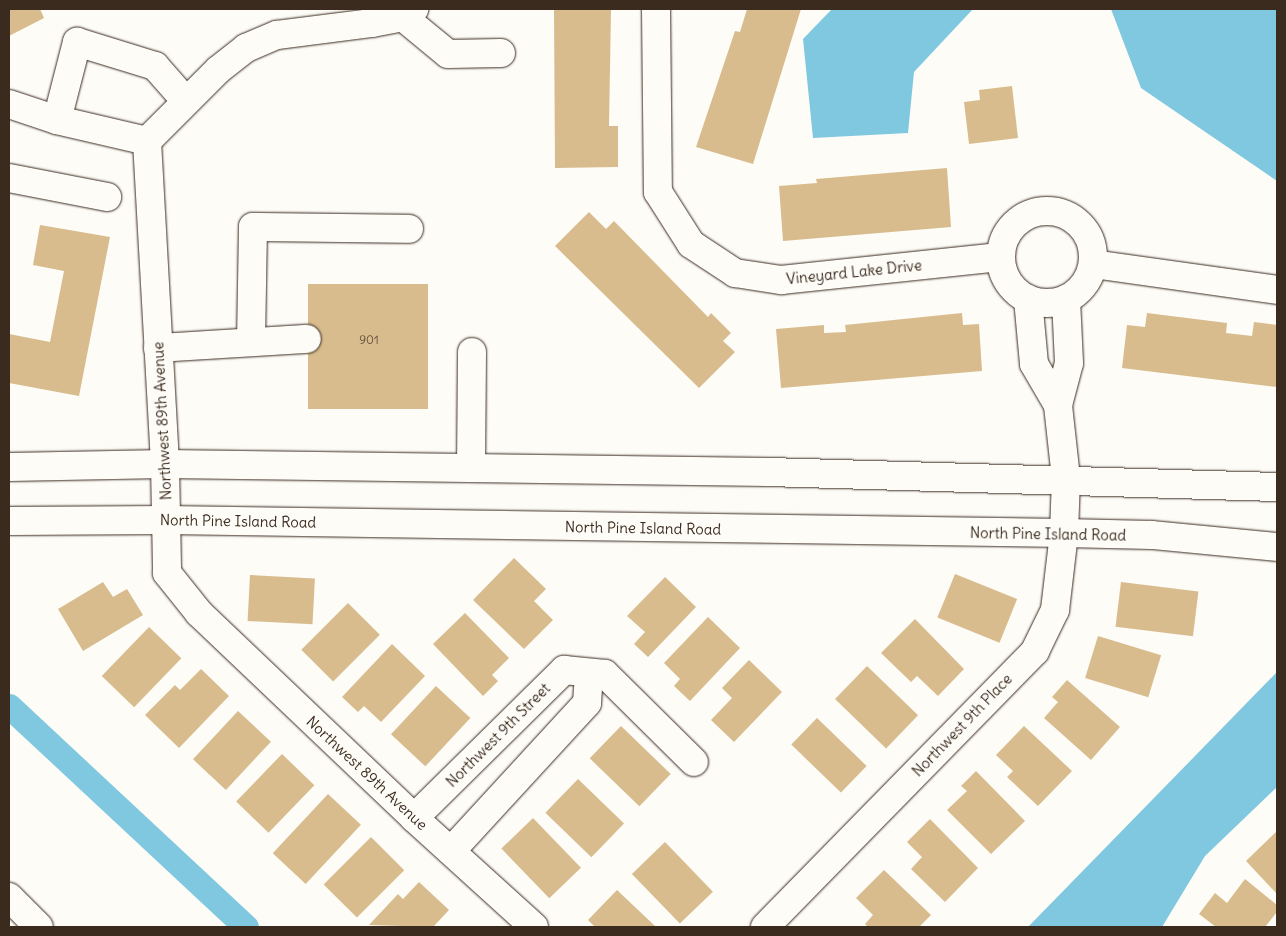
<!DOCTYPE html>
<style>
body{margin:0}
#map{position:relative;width:1286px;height:936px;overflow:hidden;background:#fdfcf7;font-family:Delius,sans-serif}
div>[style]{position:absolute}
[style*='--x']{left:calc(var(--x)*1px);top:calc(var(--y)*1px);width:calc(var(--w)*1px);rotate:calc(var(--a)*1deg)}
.water>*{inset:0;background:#7fc8e0}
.canal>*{height:25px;margin:-12.5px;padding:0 12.5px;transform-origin:12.5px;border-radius:12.5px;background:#7fc8e0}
.building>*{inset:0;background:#d8bc8d;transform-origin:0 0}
.roads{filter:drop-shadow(0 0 1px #3b2a1e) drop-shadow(0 0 1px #3b2a1e)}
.minor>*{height:28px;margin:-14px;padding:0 14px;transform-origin:14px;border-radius:14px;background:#fdfcf7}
.minor>.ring{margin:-14px;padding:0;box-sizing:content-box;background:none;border:28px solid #fdfcf7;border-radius:50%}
.major>*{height:28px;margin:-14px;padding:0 14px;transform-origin:14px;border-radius:14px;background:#fdfcf7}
span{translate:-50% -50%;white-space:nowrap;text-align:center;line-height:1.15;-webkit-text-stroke:4px #fdfcf7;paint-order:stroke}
.number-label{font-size:12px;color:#624e3a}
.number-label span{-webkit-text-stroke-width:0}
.street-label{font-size:15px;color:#3b2a1e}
.frame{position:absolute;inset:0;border:10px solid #3b2a1e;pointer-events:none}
</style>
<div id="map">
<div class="water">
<i style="clip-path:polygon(832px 9px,973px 9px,914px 72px,908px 133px,813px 138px,803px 39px)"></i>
<i style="clip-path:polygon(1111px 9px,1277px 9px,1277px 181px,1141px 88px)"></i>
<i style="clip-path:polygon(1277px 672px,1277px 787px,1205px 856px,1162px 927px,1028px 927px)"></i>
</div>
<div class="canal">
<i style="--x:9;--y:706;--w:324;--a:43"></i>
</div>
<div class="building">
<i style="clip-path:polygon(9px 9px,40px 9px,44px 18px,9px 36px)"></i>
<i style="clip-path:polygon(554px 9px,611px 9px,609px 126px,618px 126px,618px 167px,555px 168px)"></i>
<i style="clip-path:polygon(747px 9px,801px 9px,753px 164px,696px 147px,735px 31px,740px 32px)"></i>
<i style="clip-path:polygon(1012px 86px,1018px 138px,969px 144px,964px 102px,980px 100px,979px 90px)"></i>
<i style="clip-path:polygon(947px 168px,951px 227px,783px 241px,779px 186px,817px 183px,816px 179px)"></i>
<i style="clip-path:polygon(589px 212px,606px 229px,614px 221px,708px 317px,711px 313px,731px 333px,723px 341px,735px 352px,699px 388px,555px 246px)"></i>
<i style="clip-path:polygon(40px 225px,110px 237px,79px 396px,9px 383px,9px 334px,50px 342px,64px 271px,33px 265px)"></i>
<i style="left:428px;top:284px;width:125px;height:120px;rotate:90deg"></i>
<i style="clip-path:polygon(962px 313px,963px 325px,979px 324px,982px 371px,781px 388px,776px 329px,824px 325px,824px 333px,846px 332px,845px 325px)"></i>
<i style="clip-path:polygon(1147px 313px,1227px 323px,1226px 333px,1252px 336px,1254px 322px,1277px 325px,1277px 387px,1122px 368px,1127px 325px,1145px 327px)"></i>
<i style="clip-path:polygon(514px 558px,546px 589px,534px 601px,553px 620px,524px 649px,473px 600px)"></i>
<i style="left:955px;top:574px;width:67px;height:47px;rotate:22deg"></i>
<i style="left:250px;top:575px;width:65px;height:46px;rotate:3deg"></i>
<i style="clip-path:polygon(665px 577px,696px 607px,648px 657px,634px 644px,645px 632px,627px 616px)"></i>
<i style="clip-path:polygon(103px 582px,113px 597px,127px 589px,143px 615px,83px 651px,58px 609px)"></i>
<i style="left:1121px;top:582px;width:78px;height:45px;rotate:7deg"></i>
<i style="left:348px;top:603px;width:45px;height:66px;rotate:45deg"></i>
<i style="clip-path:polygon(465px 613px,509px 658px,492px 675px,498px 681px,483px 696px,433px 644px)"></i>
<i style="clip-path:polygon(708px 617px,740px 648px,690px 701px,674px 686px,680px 679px,664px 663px)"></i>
<i style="clip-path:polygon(915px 619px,964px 669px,938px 696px,917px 676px,911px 682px,881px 653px)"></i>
<i style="left:149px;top:627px;width:45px;height:68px;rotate:44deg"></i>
<i style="left:1098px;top:636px;width:66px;height:44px;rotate:17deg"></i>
<i style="clip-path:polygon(392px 644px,425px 676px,381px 722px,364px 706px,358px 712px,342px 697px)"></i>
<i style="clip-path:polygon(749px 660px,782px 692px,734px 742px,711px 720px,732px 698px,722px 688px)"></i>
<i style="left:867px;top:666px;width:71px;height:46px;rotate:44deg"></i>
<i style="clip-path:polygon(201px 669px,229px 696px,179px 748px,145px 715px,175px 685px,180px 690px)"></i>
<i style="clip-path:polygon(1067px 680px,1120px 727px,1091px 760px,1044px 718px,1058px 702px,1052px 697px)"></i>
<i style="left:436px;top:686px;width:47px;height:66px;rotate:43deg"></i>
<i style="left:238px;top:711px;width:45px;height:66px;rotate:43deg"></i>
<i style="left:817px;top:718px;width:69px;height:37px;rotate:44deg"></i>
<i style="left:621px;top:726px;width:69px;height:45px;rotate:44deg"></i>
<i style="clip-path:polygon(1024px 726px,1072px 771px,1038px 806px,1007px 777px,1013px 771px,996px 755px)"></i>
<i style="left:282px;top:754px;width:45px;height:66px;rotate:44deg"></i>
<i style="clip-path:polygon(976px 771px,1025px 821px,991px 854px,947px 810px,967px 791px,961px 786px)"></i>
<i style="left:578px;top:779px;width:64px;height:47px;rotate:44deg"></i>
<i style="left:328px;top:794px;width:45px;height:81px;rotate:43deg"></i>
<i style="left:533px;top:818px;width:69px;height:44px;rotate:46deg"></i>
<i style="clip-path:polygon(930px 819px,978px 868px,945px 902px,911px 869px,922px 857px,907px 842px)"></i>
<i style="clip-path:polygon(1277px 831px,1277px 894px,1246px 861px)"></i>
<i style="left:371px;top:837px;width:47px;height:67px;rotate:45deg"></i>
<i style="left:665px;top:842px;width:69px;height:46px;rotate:46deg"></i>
<i style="clip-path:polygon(884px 870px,931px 915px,919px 927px,868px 927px,865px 924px,873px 915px,856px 898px)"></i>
<i style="clip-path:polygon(1245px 879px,1277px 905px,1277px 912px,1265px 927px,1216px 927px,1199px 914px,1215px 893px,1227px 903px)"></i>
<i style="clip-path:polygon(419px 882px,449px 910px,433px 927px,369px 925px,398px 894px,403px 899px)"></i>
<i style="clip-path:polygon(617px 890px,656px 927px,595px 927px,588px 920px)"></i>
</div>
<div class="roads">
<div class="minor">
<i style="--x:656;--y:9;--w:183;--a:89.4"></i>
<i style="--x:658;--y:192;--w:62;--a:57.6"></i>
<i style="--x:691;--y:244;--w:53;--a:33.4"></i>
<i style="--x:735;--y:273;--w:47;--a:8.7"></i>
<i style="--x:781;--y:280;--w:220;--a:-6"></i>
<i style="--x:403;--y:17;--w:58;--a:39.4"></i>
<i style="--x:448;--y:54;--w:53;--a:-1.1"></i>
<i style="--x:9;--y:104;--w:51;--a:18.4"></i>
<i style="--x:57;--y:120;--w:92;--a:13.1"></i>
<i style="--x:147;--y:141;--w:324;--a:86.8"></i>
<i style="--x:165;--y:464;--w:109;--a:88.9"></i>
<i style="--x:167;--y:573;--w:51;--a:51.3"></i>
<i style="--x:199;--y:613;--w:297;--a:43.6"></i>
<i style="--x:414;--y:818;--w:162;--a:42.2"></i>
<i style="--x:57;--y:120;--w:81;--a:-75.6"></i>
<i style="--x:77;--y:42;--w:82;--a:17.1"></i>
<i style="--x:155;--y:66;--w:45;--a:48.6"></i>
<i style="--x:147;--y:141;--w:100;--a:-45"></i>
<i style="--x:218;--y:70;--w:36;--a:-38"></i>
<i style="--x:246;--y:48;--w:34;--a:-23"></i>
<i style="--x:277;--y:35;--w:96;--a:-7.2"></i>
<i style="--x:372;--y:23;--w:32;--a:-11"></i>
<i style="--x:403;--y:17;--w:14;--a:-36"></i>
<i style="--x:9;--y:178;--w:100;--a:11"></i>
<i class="ring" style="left:1001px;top:211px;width:64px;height:64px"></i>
<i style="--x:1093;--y:264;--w:186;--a:8"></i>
<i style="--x:1028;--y:299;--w:65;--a:84.7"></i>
<i style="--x:1034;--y:364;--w:48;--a:59.7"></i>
<i style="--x:251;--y:342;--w:115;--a:-89"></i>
<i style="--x:253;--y:227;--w:156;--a:0.7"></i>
<i style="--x:158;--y:348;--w:149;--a:-3.5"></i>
<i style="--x:471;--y:468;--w:116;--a:-89.5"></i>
<i style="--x:414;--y:818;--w:211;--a:-44.6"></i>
<i style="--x:564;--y:670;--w:41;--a:5.6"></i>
<i style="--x:605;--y:674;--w:125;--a:44.7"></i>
<i style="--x:451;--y:851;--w:201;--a:-47.4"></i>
<i style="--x:587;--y:703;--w:30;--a:-86"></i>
<i style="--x:9;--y:897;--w:42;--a:45"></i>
<i style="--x:765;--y:927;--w:386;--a:-45.6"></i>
<i style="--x:1035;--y:651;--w:46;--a:-64"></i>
<i style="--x:1055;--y:610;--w:78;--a:-83.3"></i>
<i style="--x:1064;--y:533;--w:55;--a:-87.9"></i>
<i style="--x:1066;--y:478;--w:73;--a:-96.3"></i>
<i style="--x:1058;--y:405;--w:43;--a:-75.3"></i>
<i style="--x:1069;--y:363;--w:64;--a:-92.7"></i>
</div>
<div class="major">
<i style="--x:9;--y:467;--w:156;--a:-1.1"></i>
<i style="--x:165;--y:464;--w:603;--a:0.76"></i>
<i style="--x:768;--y:472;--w:509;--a:1.69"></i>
<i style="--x:9;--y:521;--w:157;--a:-0.4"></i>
<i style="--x:166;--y:520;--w:898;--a:0.83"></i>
<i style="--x:1064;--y:533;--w:88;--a:1.3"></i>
<i style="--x:1152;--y:535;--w:126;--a:5.5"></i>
</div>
</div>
<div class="number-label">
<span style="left:369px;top:340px">901</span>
</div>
<div class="street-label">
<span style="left:854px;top:272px;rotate:-6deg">Vineyard Lake Drive</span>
<span style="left:162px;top:421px;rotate:-93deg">Northwest 89th Avenue</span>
<span style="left:238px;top:521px;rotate:1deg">North Pine Island Road</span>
<span style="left:643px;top:528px;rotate:1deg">North Pine Island Road</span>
<span style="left:1048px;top:534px;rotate:1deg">North Pine Island Road</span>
<span style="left:962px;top:725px;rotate:-46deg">Northwest 9th Place</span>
<span style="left:498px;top:735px;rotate:-45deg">Northwest 9th Street</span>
<span style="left:367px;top:773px;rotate:43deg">Northwest 89th Avenue</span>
</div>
<div class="frame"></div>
</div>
